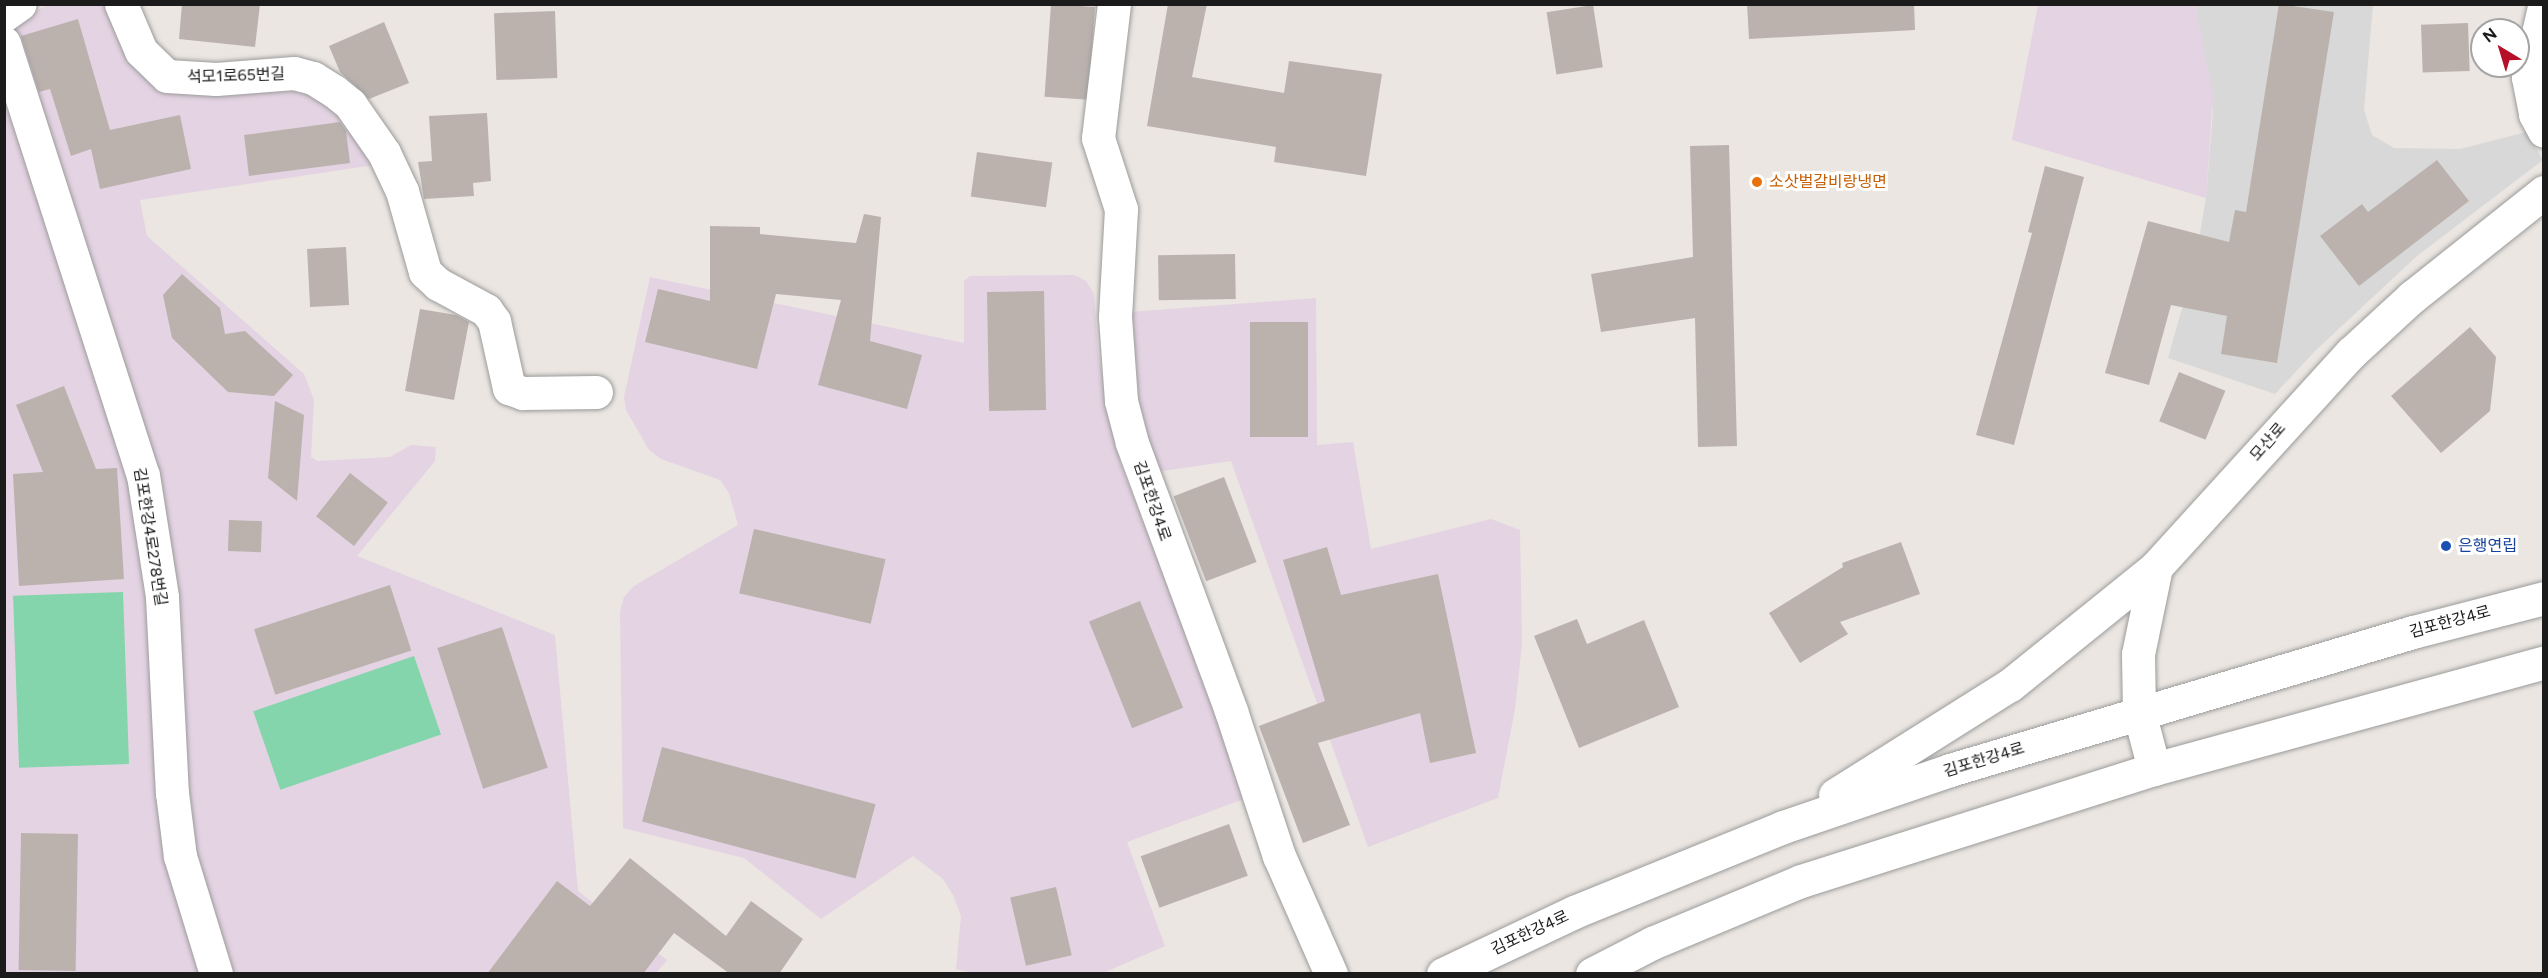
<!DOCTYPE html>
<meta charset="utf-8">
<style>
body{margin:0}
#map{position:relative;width:2548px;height:978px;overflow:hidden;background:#ebe6e1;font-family:Figtree,"Noto Sans KR",sans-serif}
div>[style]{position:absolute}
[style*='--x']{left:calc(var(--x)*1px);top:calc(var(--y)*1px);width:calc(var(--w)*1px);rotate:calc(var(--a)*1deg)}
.residential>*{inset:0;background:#d9d8d8}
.industrial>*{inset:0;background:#e4d3e3}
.pitch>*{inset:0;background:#84d5ab;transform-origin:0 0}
.building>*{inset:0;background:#bbb2ae;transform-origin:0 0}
.roads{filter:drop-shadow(0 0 2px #9c9c9c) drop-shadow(0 0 2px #9c9c9c)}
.minor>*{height:33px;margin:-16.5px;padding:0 16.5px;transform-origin:16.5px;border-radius:16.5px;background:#fff}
.dots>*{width:16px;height:16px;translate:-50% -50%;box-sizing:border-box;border:3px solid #fff;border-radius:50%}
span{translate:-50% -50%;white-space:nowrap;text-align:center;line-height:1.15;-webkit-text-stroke:6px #fff;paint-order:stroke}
.street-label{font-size:16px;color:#1b1b1b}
.food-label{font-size:16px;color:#c56008}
.left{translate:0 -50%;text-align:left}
.transit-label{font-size:16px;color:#164399}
.frame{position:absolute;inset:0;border:6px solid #1b1b1b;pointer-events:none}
.north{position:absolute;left:2470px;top:18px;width:60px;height:60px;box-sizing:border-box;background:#fff;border:2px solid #a4a4a4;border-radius:50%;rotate:322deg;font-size:16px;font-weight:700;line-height:24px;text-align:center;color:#1b1b1b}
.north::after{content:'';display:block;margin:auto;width:21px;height:27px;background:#b51027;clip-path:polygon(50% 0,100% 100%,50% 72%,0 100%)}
</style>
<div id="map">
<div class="residential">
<i style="clip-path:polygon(2195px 5px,2373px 5px,2364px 110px,2372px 135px,2394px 148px,2460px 149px,2526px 132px,2543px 160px,2417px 256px,2315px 351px,2275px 394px,2168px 358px,2195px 262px,2206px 198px,2213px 112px)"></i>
</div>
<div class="industrial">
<i style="clip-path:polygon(47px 5px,111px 5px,133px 56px,321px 91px,374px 165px,140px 200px,147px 236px,304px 374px,314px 400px,311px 457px,318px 461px,390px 457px,411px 445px,436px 447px,435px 461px,357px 556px,555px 635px,578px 891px,667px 960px,656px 973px,234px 973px,223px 954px,195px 858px,184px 788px,168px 573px,11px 31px,14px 24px)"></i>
<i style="clip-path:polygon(2038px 5px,2195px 5px,2213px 95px,2206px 198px,2012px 140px)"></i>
<i style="clip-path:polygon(4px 100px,131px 476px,202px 973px,5px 973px)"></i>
<i style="clip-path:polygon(1074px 275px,1086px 281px,1094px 294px,1098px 354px,1120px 462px,1209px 693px,1244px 799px,1127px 842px,1165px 946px,1103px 973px,972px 973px,956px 969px,961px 916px,953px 895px,943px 879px,913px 856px,821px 919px,744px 858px,623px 828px,620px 612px,624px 597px,634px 586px,738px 525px,729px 493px,720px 480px,661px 459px,649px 450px,626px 410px,624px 397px,650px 277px,964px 343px,964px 281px,970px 276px)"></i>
<i style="clip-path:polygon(1316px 298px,1317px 445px,1353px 442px,1371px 549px,1491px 519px,1520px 530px,1522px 644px,1515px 709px,1498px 798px,1368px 847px,1231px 461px,1156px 472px,1133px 391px,1130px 312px)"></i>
</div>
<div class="pitch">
<i style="left:123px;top:592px;width:172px;height:110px;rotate:88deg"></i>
<i style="left:414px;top:656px;width:83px;height:170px;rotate:71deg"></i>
</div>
<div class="building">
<i style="clip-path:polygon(182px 4px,260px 4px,255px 47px,179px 39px)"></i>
<i style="left:1051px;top:4px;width:44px;height:93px;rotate:4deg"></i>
<i style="clip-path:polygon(1168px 4px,1207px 4px,1192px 77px,1284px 93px,1289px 61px,1382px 74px,1366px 176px,1274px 162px,1276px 147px,1147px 126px)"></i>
<i style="clip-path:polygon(1747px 4px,1914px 4px,1915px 30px,1749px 39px)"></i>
<i style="clip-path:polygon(2279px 4px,2334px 12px,2277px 363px,2221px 354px,2227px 316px,2171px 305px,2149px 385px,2105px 373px,2148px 221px,2229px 242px,2235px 210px,2246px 212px)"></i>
<i style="left:1593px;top:5px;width:63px;height:47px;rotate:81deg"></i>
<i style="left:555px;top:11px;width:67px;height:61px;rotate:88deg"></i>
<i style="clip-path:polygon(78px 19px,110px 130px,180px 115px,191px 169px,100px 189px,91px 149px,71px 156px,50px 89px,39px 92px,21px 36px)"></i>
<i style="clip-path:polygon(384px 22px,409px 83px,369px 99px,340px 72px,329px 46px)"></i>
<i style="left:2468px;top:23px;width:48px;height:47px;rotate:88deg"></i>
<i style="clip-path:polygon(487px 113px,491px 181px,473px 183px,474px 196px,424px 199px,418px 162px,432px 161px,429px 116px)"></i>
<i style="clip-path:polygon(340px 122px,346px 131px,350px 163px,249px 176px,244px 135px)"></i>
<i style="clip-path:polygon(1729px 145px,1737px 446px,1698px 447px,1695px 318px,1601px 332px,1591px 274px,1693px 257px,1690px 146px)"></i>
<i style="left:977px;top:152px;width:76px;height:45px;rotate:8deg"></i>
<i style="clip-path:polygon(2437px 160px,2469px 201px,2359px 286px,2320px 236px,2362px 204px,2368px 212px)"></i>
<i style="clip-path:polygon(2045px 166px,2084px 177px,2014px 445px,1976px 435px,2032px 233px,2028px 232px)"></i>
<i style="clip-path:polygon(864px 214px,881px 217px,870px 341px,922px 355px,907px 409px,818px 385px,841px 300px,776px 294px,757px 369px,645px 342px,658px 289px,710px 301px,710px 226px,760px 227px,760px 234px,856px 243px)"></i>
<i style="left:346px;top:247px;width:58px;height:39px;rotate:87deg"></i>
<i style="left:1235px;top:254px;width:45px;height:77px;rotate:89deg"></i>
<i style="clip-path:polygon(182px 274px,220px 308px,225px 334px,245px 331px,293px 375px,274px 396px,228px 392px,172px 338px,163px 295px)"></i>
<i style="left:1044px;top:291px;width:119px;height:57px;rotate:89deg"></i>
<i style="clip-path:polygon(420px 309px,456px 315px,469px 322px,454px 400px,405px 391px)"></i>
<i style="left:1308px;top:322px;width:115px;height:58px;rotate:90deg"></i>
<i style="clip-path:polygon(2470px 327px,2496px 357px,2490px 411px,2441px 453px,2391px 396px)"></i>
<i style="left:2179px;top:372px;width:50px;height:53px;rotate:22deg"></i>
<i style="clip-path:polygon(64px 386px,96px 469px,117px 468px,124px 579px,19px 586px,13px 474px,43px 472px,16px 405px)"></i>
<i style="clip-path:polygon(275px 401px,304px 415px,297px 501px,268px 478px)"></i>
<i style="left:350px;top:473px;width:48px;height:55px;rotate:38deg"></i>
<i style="left:1224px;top:477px;width:91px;height:54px;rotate:69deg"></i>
<i style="left:229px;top:520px;width:33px;height:31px;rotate:2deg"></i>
<i style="left:754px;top:529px;width:135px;height:66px;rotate:13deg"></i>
<i style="clip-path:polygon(1901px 542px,1920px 594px,1840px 622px,1848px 634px,1800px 663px,1769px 613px,1843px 567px,1842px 563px)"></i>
<i style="clip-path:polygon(1327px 547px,1341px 595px,1438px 574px,1476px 753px,1430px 763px,1420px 713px,1318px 743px,1350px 825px,1303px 843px,1259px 726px,1325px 701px,1283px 560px)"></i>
<i style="left:390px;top:585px;width:69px;height:143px;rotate:72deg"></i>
<i style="left:1140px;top:601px;width:115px;height:55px;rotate:68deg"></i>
<i style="clip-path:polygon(1577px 619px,1587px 644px,1644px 620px,1679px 707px,1579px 748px,1534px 636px)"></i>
<i style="left:502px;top:627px;width:148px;height:68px;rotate:72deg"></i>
<i style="left:662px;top:747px;width:221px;height:77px;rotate:15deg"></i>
<i style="left:1229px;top:824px;width:55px;height:94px;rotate:70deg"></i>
<i style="left:21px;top:833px;width:57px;height:137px;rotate:1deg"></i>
<i style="clip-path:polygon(630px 858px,726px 936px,751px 901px,803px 939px,779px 974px,730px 974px,674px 933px,643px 974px,487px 974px,557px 881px,590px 906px)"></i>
<i style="left:1056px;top:887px;width:70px;height:47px;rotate:77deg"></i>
</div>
<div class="roads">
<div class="minor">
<i style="--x:121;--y:4;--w:51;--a:66.9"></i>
<i style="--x:141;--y:51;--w:36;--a:44"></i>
<i style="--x:167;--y:76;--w:49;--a:3.5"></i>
<i style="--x:216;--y:79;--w:78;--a:-4.4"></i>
<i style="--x:294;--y:73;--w:20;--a:15"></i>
<i style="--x:313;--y:78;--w:25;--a:32"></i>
<i style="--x:334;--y:91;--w:21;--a:39"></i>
<i style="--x:350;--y:104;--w:60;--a:55.2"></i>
<i style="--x:384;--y:153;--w:42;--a:64.7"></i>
<i style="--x:402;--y:191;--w:84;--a:74.1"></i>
<i style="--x:425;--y:272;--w:18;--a:43"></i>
<i style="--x:438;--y:284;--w:55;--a:28.4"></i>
<i style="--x:486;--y:310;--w:14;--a:54"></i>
<i style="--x:494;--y:321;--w:69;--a:77.4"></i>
<i style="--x:509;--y:388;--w:15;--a:20"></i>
<i style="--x:523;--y:393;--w:73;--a:-0.8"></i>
<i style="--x:1114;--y:4;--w:135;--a:96.8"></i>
<i style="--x:1098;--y:138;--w:75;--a:72.1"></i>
<i style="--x:1121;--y:209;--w:108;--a:93.2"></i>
<i style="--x:1115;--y:317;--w:84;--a:85.9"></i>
<i style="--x:1121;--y:401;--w:43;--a:75.3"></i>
<i style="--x:1132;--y:443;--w:286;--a:69.7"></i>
<i style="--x:1231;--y:711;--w:153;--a:71.7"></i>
<i style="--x:1279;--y:856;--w:129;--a:66.2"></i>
<i style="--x:2544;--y:7;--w:72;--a:102.9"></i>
<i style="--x:2528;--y:77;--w:38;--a:79"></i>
<i style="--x:2535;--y:114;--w:19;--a:62"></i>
<i style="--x:4;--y:15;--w:19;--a:-35"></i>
<i style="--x:4;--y:43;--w:454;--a:72.2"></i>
<i style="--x:143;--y:475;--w:123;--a:81.1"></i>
<i style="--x:162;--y:597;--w:196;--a:87.1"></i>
<i style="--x:172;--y:793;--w:64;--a:82.8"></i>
<i style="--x:180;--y:856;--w:123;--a:73"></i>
<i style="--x:2154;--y:769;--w:59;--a:-104.7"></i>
<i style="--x:2139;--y:712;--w:58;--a:-91"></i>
<i style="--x:2138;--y:654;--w:89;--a:-78.3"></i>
<i style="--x:2156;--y:567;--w:290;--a:-47.7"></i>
<i style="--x:2351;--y:353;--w:83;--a:-42.6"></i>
<i style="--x:2412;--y:297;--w:169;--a:-38.5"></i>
<i style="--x:1835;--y:795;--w:207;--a:-32.2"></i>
<i style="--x:2010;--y:685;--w:188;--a:-38.9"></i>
<i style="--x:1443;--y:974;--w:145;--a:-25.3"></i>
<i style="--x:1574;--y:912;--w:226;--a:-22.1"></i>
<i style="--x:1783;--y:827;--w:176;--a:-18.8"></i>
<i style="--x:1950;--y:770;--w:483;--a:-16.6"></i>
<i style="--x:2413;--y:632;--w:135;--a:-14.5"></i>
<i style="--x:1592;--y:974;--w:68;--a:-27.3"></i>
<i style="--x:1652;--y:943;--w:161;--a:-22.6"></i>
<i style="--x:1801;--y:881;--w:370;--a:-17.6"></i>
<i style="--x:2154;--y:769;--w:404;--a:-15.3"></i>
</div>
</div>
<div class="dots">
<i style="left:1757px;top:182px;background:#e8710a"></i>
<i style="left:2446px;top:546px;background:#1a4fb4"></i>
</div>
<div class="street-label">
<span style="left:236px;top:76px;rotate:-2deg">석모1로65번길</span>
<span style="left:2268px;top:442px;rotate:-49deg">모산로</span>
<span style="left:1152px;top:501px;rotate:71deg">김포한강4로</span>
<span style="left:150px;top:537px;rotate:81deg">김포한강4로278번길</span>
<span style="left:2450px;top:622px;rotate:-15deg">김포한강4로</span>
<span style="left:1984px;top:760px;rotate:-17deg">김포한강4로</span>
<span style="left:1530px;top:933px;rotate:-25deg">김포한강4로</span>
</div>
<div class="food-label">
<span class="left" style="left:1769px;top:182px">소삿벌갈비랑냉면</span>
</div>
<div class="transit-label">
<span class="left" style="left:2458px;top:546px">은행연립</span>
</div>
<div class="frame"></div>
<div class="north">N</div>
</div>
